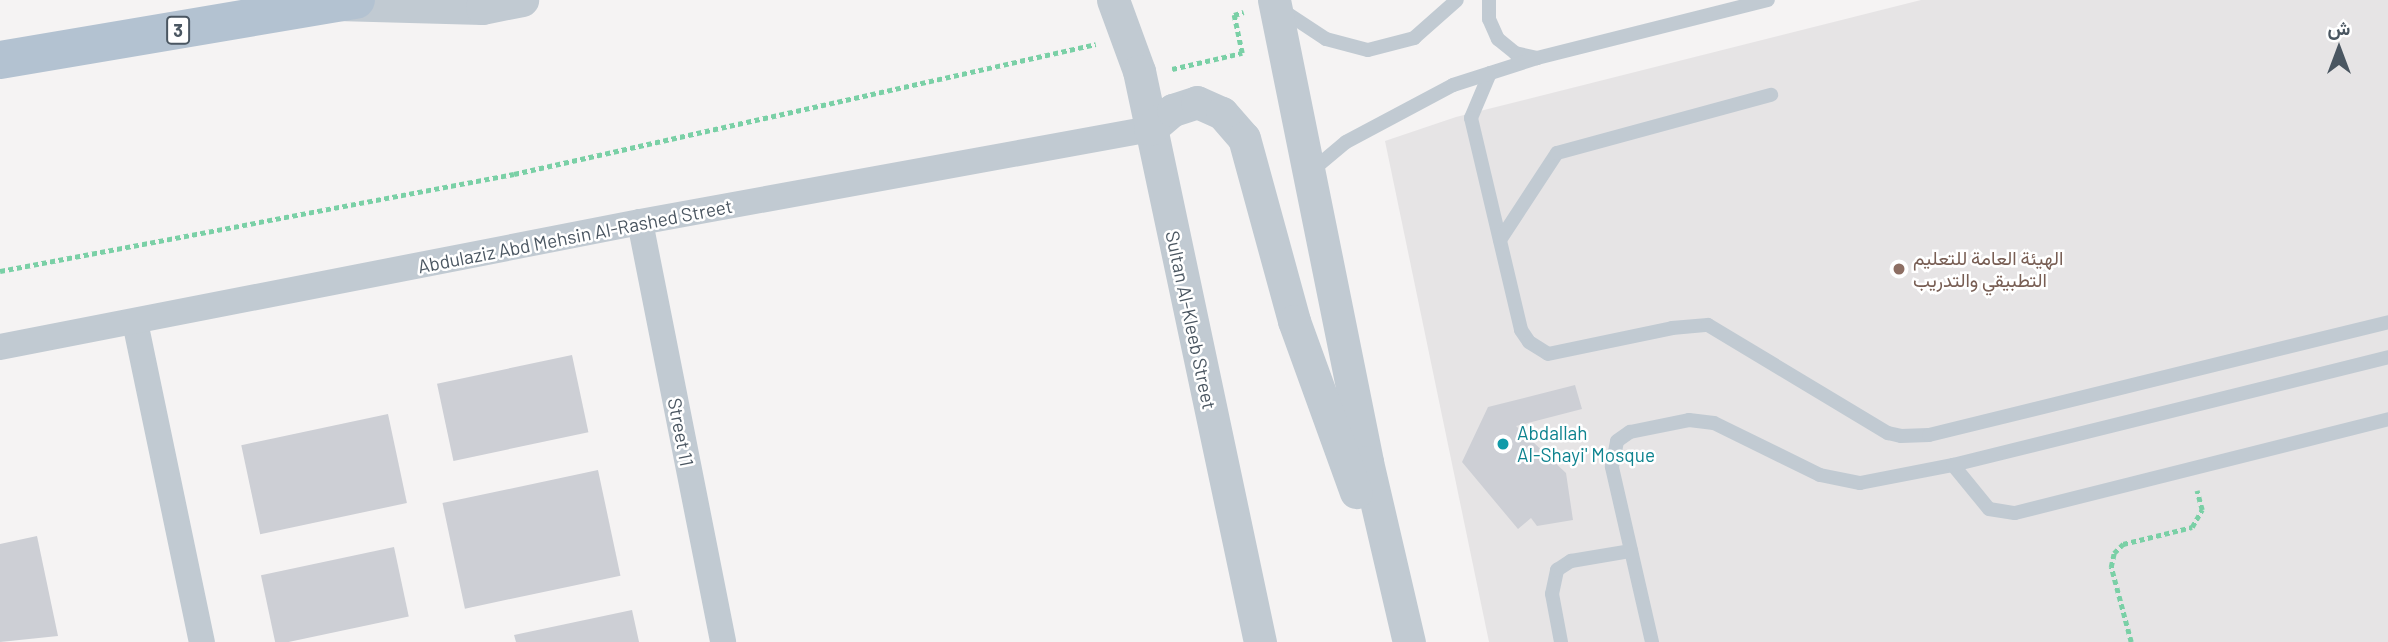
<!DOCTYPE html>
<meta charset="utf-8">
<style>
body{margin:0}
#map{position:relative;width:2388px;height:642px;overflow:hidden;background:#f5f3f3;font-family:Barlow,Vazirmatn,sans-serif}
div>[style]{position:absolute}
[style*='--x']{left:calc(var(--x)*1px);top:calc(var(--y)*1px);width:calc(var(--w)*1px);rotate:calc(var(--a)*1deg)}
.education>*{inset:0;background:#e6e4e5}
.building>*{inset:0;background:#cdcfd5;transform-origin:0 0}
.path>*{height:4.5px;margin-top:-2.25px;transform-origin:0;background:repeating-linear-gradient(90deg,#7ad0a6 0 5px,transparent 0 8.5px)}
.service>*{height:14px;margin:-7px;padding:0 7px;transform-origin:7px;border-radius:7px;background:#c1cad2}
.minor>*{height:26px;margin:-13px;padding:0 13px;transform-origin:13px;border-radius:13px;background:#c1cad2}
.tertiary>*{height:33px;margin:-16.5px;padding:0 16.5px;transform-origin:16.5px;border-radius:16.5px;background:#c1cad2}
.primary>*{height:38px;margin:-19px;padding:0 19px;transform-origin:19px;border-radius:19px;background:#b3c2d1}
.dots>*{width:19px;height:19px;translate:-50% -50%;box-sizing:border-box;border:4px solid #fff;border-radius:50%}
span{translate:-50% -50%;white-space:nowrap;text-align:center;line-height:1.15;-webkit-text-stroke:5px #fff;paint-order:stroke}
.shield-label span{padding:2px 5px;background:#fff;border:2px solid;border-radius:5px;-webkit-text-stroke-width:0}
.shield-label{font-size:18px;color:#4a5661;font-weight:700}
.street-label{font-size:19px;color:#4a5661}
.education-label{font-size:19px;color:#785e54}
.left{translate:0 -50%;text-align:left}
.culture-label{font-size:19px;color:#0d838f}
.north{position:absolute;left:2304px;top:14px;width:70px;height:70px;-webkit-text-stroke:5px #fff;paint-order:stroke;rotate:0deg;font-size:19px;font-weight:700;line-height:28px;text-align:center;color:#4a5661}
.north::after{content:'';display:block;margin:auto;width:24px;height:32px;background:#4a5661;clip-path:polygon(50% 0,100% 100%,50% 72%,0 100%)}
</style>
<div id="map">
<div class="education">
<i style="clip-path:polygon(1921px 0,2388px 0,2388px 642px,1489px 642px,1385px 141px,1456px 117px)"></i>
</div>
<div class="building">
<i style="left:572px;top:355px;width:79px;height:138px;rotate:78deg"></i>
<i style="clip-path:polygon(1575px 385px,1582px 409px,1516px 426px,1566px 473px,1573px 520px,1537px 526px,1531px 518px,1518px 529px,1462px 462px,1488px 407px)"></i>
<i style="left:388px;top:414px;width:91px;height:150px;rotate:78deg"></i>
<i style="left:598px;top:470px;width:108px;height:159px;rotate:78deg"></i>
<i style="clip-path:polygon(37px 536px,58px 636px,0 642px,0 544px)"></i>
<i style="left:394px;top:547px;width:71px;height:136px;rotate:78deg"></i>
<i style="clip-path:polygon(632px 610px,639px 642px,516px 642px,514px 635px)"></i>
</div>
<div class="path">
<i style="--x:1172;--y:69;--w:72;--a:-12.9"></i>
<i style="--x:1242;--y:53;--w:39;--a:-102"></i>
<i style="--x:1234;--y:15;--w:10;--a:-17"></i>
<i style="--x:0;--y:271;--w:523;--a:-10.69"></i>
<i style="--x:514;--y:174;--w:596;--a:-12.59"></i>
<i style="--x:2131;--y:642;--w:78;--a:-104.9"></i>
<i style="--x:2111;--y:567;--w:14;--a:-78"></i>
<i style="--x:2114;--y:553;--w:13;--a:-45"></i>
<i style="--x:2123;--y:544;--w:71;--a:-13.8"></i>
<i style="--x:2192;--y:527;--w:20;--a:-60"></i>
<i style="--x:2202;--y:510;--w:20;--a:-105"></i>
</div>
<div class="service">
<i style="--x:1489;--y:0;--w:19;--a:90"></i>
<i style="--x:1489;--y:19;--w:22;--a:66"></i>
<i style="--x:1498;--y:39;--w:22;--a:39"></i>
<i style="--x:1515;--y:53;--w:23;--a:13"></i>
<i style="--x:1279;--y:8;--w:56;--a:33.4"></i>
<i style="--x:1326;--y:39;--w:43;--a:14.7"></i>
<i style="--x:1368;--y:50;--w:48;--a:-14.6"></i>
<i style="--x:1414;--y:38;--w:57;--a:-41.5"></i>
<i style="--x:1490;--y:73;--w:49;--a:112.9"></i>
<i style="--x:1471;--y:118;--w:218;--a:76.7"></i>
<i style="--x:1521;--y:330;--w:14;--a:56"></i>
<i style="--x:1529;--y:342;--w:22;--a:32"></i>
<i style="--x:1548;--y:354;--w:127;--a:-11.8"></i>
<i style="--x:1672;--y:328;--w:36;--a:-5"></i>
<i style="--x:1708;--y:325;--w:210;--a:31"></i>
<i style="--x:1888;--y:433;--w:13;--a:13"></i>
<i style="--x:1901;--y:436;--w:28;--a:-2"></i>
<i style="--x:1929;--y:435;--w:473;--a:-13.8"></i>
<i style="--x:1309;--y:173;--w:48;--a:-40"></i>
<i style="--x:1346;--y:142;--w:121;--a:-28"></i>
<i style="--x:1453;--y:85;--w:88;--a:-17.8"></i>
<i style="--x:1537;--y:58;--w:238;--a:-14.1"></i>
<i style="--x:1500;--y:240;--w:104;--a:-56.8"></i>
<i style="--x:1557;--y:153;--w:222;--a:-15.2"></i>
<i style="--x:1953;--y:465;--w:57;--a:50.7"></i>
<i style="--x:1989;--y:509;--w:26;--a:9"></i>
<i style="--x:2015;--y:513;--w:385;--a:-14.1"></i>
<i style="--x:1561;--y:642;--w:49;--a:-100.6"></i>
<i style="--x:1552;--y:594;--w:25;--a:-78"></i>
<i style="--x:1557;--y:570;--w:17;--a:-33"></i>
<i style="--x:1571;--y:561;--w:61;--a:-9.5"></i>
<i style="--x:1652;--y:642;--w:180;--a:-102.9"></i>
<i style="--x:1612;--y:467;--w:26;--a:-79"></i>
<i style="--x:1617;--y:441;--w:16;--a:-35"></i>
<i style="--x:1630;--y:432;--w:60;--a:-11.5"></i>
<i style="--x:1689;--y:420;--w:25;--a:7"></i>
<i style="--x:1714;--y:423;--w:118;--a:26.1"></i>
<i style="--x:1820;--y:475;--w:41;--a:11.3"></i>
<i style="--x:1860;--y:483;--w:95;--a:-11"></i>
<i style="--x:1953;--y:465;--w:448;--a:-13.9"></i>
</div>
<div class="minor">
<i style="--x:640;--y:222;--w:428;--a:78.8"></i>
<i style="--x:135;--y:322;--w:327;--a:78.2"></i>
<i style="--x:0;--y:347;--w:652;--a:-11.05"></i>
<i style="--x:640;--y:222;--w:518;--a:-10.33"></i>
</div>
<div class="tertiary">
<i style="--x:1113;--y:0;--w:76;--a:69.9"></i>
<i style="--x:1139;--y:71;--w:584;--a:78.04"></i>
<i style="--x:1274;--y:0;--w:471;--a:78.6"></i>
<i style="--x:1367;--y:462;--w:185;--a:76.9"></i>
<i style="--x:337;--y:4;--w:145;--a:1.6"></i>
<i style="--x:482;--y:8;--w:41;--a:-11.3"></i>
<i style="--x:1150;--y:129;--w:30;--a:-40"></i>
<i style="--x:1173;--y:110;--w:25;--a:-18"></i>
<i style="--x:1197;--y:102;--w:27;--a:24"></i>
<i style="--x:1222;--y:113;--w:33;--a:49"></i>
<i style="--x:1244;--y:138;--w:190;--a:74.7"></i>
<i style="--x:1294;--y:321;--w:182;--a:70.1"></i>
</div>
<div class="primary">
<i style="--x:0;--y:60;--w:361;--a:-9.6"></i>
</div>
<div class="dots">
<i style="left:1899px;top:269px;background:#8d6e63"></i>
<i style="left:1503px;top:444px;background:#0f9aa8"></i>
</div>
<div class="shield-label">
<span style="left:178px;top:30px">3</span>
</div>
<div class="street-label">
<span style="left:575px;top:236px;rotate:-11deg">Abdulaziz Abd Mehsin Al-Rashed Street</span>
<span style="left:1191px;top:320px;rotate:78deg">Sultan Al-Kleeb Street</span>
<span style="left:681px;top:432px;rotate:79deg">Street 11</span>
</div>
<div class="education-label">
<span class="left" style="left:1913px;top:269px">الهيئة العامة للتعليم<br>التطبيقي والتدريب</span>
</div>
<div class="culture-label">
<span class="left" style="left:1517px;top:444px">Abdallah<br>Al-Shayi' Mosque</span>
</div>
<div class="north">ش</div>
</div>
